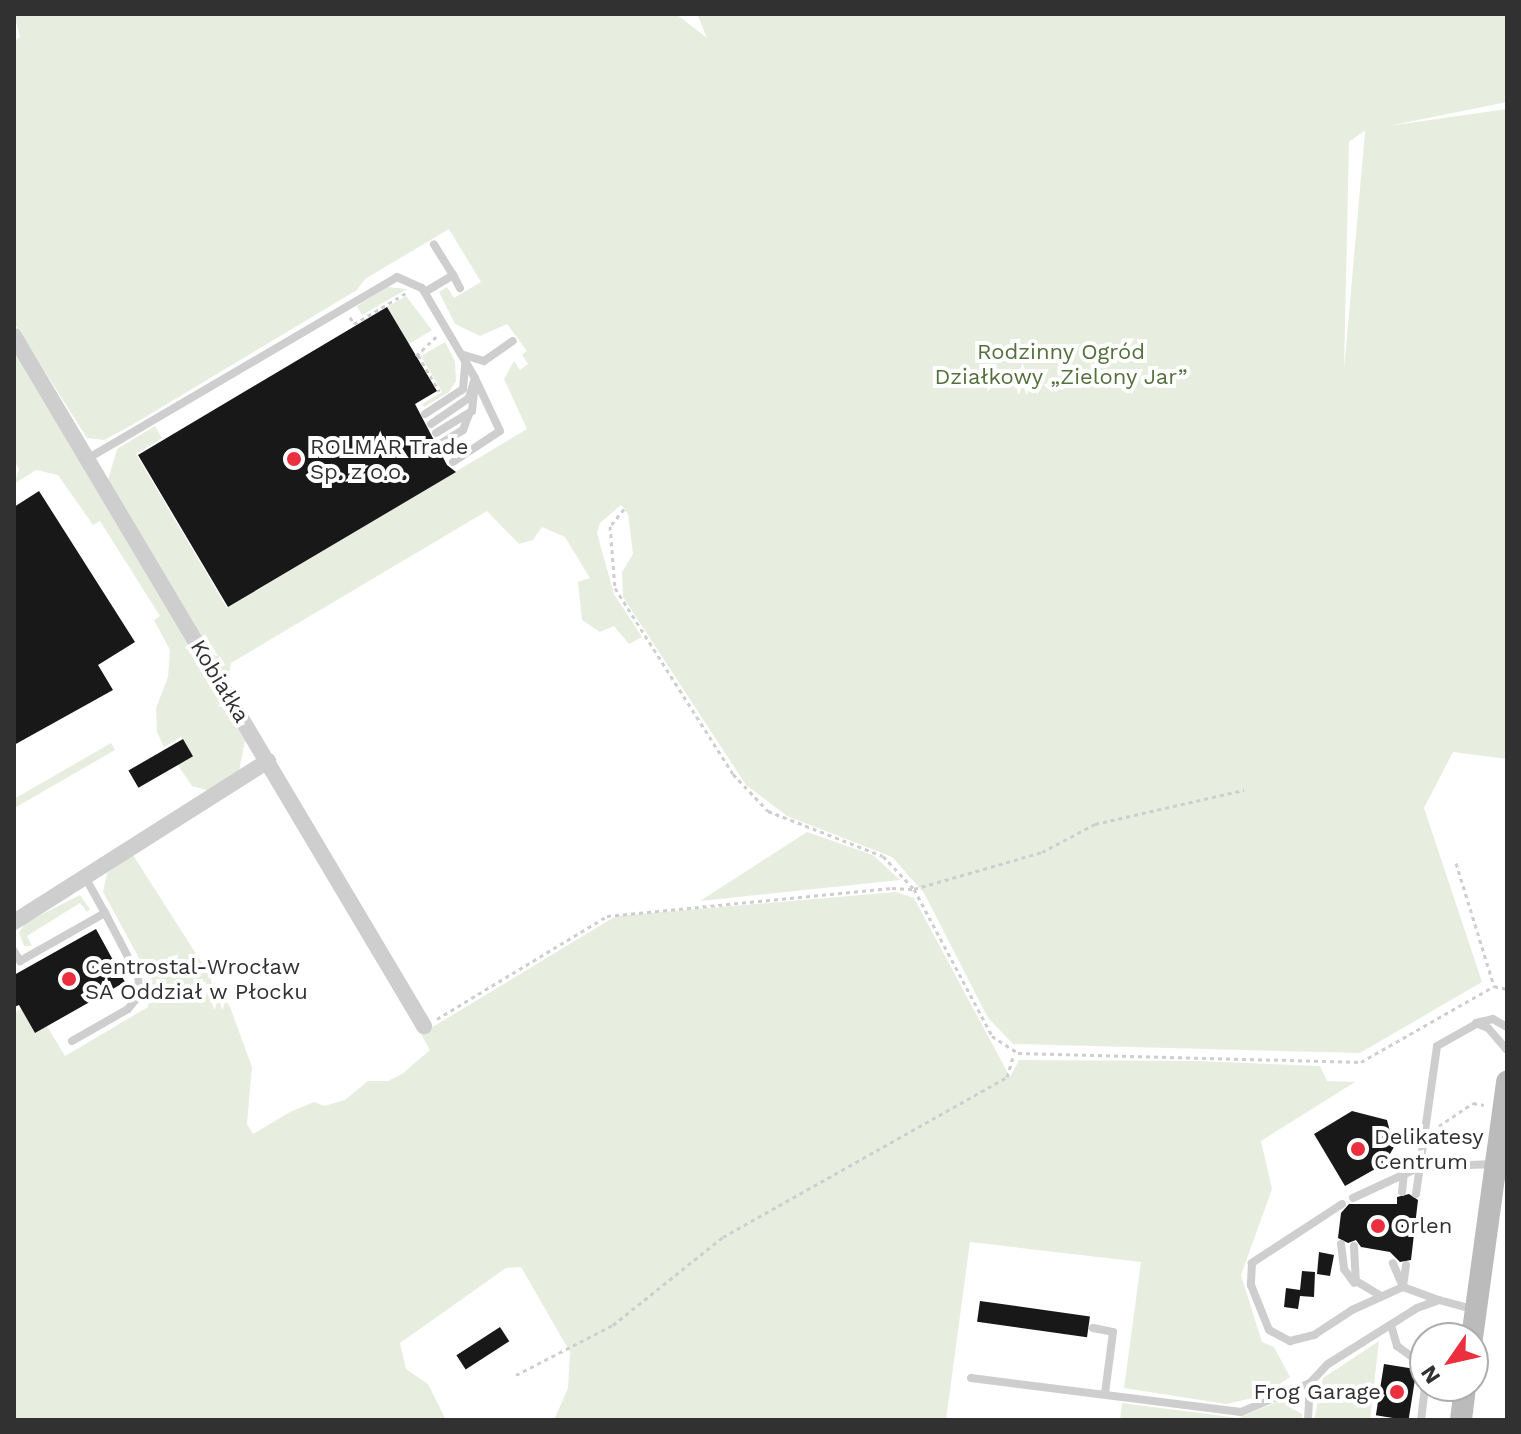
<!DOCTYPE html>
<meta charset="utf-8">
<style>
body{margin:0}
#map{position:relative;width:1521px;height:1434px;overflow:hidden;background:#fff;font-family:"Work Sans",sans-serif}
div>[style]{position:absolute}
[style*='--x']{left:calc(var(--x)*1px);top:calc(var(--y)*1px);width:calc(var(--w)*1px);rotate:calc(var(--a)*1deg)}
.green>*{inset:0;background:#e7eedf;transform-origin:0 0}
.building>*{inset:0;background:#181818;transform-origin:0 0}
.path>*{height:3px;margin-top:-1.5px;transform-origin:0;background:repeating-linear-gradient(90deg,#cecece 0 4px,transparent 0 8px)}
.service>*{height:8px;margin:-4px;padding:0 4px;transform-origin:4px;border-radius:4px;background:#cecece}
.minor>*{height:16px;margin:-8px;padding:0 8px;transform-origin:8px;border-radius:8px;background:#cecece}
.secondary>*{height:22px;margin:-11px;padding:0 11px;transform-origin:11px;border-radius:11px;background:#bbb}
.dots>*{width:22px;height:22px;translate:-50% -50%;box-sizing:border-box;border:4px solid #fff;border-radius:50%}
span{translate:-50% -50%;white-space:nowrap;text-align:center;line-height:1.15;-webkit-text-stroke:8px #fff;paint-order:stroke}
.park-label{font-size:22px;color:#546f3c}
.poi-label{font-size:22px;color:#313131}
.left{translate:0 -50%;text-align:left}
.right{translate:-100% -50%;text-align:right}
.street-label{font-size:22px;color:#313131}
.frame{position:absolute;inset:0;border:16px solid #313131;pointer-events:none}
.north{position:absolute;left:1409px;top:1322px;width:80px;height:80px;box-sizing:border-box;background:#fff;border:2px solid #adadad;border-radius:50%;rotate:236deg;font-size:22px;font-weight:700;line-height:32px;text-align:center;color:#313131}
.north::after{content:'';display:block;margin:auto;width:28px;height:36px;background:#eb2f3f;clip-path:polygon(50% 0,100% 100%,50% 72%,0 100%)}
</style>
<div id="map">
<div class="green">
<i style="clip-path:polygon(evenodd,14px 14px,676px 14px,707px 38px,697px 14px,1507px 14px,1507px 102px,1388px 126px,1507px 109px,1507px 759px,1453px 752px,1424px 808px,1482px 982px,1360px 1053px,1013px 1044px,988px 1018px,924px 893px,892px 857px,787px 816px,746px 785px,623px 597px,622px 572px,633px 554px,628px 514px,621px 505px,600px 523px,597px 533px,614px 594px,642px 637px,629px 644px,614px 626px,600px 632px,582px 620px,578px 582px,590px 578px,565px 537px,542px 527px,533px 540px,519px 544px,487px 511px,231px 663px,228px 680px,108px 480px,117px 449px,155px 426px,162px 438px,136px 454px,227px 608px,527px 429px,504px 379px,514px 361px,520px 370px,528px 364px,522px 355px,527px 351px,507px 324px,480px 336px,455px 324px,439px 292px,447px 287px,454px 298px,481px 282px,449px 229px,365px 279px,357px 290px,132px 425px,104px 440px,87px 438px,14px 323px,14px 41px,20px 37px,14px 14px,1364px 131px,1365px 132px,1344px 370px,1349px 142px,1364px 131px)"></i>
<i style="clip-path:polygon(388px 287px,407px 289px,362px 315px,357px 306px)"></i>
<i style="clip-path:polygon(406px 296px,432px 330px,409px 344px,387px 307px)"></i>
<i style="clip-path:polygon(445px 342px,455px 361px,456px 381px,449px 392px,424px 407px,422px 404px,442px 392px,421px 356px)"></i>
<i style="clip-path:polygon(14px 350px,245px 741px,239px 771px,210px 791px,192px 786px,177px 764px,192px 754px,181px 737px,164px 747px,157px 732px,156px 708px,168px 677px,170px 650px,154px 620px,160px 616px,100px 521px,93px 525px,58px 475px,36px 470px,14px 484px,19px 469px,14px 460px)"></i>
<i style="left:111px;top:743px;width:8px;height:115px;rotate:60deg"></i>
<i style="clip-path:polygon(807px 832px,873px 855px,900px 880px,700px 901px)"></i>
<i style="clip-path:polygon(133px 855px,230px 1007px,252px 1067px,247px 1124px,253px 1134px,290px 1112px,314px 1102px,324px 1106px,345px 1100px,368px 1081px,388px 1081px,402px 1074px,430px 1050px,421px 1034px,616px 916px,896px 892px,914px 898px,1010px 1077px,1019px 1060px,1196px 1061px,1320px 1066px,1327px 1081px,1355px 1082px,1261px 1141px,1272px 1189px,1241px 1275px,1262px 1342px,1274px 1347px,1290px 1377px,1262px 1396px,1226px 1404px,1124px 1388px,1141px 1262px,970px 1242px,946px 1420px,554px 1420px,568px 1388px,570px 1352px,521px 1267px,506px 1268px,400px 1343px,406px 1369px,428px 1384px,446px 1420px,14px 1420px,14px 1013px,21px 1009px,35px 1033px,47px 1026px,65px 1056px,148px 1007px,152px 982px,103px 892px,107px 873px)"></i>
<i style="clip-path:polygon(80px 895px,90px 909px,87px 912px,80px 903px,27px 936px,32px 946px,24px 946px,19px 933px,25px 923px)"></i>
<i style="clip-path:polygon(1379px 1341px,1370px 1420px,1314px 1420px,1323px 1378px)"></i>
<i style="clip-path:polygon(1290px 1397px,1291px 1408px,1302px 1414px,1302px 1420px,1120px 1420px,1122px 1403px,1238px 1418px)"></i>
</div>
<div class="building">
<i style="clip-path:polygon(387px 307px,437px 391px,415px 404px,447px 465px,456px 472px,228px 607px,138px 455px)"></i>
<i style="clip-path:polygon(39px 491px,135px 642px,98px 665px,113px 690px,14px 745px,14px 507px)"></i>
<i style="left:183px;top:739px;width:20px;height:63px;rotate:60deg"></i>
<i style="clip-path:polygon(96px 929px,125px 982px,35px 1033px,19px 1005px,14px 1007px,14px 975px)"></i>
<i style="clip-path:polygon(1352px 1111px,1387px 1120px,1394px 1147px,1384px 1164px,1345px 1186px,1314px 1134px)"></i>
<i style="clip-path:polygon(1409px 1194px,1418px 1200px,1411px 1260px,1400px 1262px,1390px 1252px,1361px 1247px,1356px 1240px,1348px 1243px,1338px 1238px,1341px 1213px,1349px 1204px,1397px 1204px,1397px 1197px)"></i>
<i style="clip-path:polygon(1319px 1252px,1334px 1255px,1330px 1276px,1317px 1274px)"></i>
<i style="clip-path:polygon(1302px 1271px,1315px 1272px,1314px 1297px,1300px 1296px,1298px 1309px,1284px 1307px,1286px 1288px,1300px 1290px)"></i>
<i style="left:980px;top:1301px;width:111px;height:21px;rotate:8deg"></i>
<i style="left:500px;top:1327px;width:17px;height:52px;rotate:57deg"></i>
<i style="left:1384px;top:1364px;width:33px;height:52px;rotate:9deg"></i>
</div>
<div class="path">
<i style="--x:350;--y:317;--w:8;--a:60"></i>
<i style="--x:354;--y:324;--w:61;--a:-30.8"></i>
<i style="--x:418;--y:355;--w:42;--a:59.7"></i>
<i style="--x:416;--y:356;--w:28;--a:-44"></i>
<i style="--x:624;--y:509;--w:22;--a:129"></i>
<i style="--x:610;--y:526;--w:62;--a:85.4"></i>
<i style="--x:615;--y:588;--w:220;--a:57.6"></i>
<i style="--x:733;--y:774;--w:51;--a:46.6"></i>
<i style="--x:768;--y:811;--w:123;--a:21.4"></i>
<i style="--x:883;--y:856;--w:45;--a:46.8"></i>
<i style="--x:914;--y:889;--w:133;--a:-16.1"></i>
<i style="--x:1042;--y:852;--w:60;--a:-27.8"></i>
<i style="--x:1095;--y:824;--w:153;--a:-12.9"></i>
<i style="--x:1456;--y:863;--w:129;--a:72.8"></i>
<i style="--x:14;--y:1010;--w:2;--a:-27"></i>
<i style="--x:437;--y:1019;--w:199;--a:-31.2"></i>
<i style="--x:607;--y:916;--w:286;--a:-5.6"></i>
<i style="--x:892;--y:888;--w:22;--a:3"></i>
<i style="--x:914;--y:889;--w:166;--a:62"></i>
<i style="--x:992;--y:1036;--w:31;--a:33"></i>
<i style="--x:1018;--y:1053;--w:343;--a:1.5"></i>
<i style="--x:1361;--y:1062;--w:153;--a:-29.7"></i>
<i style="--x:1494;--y:986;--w:13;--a:13"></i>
<i style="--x:1439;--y:1126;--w:41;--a:-34.1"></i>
<i style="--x:1473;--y:1103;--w:11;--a:10"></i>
<i style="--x:1479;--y:1373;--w:21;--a:-85"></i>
<i style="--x:516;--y:1375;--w:109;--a:-27.3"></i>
<i style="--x:613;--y:1325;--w:141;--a:-38.7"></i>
<i style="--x:723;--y:1237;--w:326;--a:-29.4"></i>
<i style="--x:1007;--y:1077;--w:24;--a:-73"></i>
</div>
<div class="service">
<i style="--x:453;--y:275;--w:15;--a:62"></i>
<i style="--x:425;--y:292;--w:33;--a:-31"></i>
<i style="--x:453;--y:275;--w:36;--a:-122"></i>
<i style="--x:464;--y:355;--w:21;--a:17"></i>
<i style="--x:484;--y:361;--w:35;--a:-35"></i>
<i style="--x:425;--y:414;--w:45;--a:-33.3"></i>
<i style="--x:463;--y:389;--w:25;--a:-85"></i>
<i style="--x:436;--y:433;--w:42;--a:-31.4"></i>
<i style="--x:472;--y:411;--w:20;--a:-84"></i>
<i style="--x:442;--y:443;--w:25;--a:-32"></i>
<i style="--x:463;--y:430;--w:17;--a:-69"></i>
<i style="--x:87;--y:459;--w:359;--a:-30.4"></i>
<i style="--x:397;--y:277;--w:27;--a:24"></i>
<i style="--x:422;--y:288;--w:104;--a:59.5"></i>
<i style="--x:475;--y:378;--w:21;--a:107"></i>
<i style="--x:469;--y:398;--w:46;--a:145.6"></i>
<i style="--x:453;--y:462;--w:56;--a:-33.4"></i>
<i style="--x:500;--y:431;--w:59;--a:-115.3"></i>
<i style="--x:14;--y:951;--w:12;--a:59"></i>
<i style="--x:20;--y:961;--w:98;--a:-29.5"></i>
<i style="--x:105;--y:913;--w:41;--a:-119.1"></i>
<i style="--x:1476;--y:1023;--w:13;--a:23"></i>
<i style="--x:1488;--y:1028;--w:29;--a:49"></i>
<i style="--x:72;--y:1041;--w:64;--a:-29.7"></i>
<i style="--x:128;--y:1009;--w:19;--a:-51"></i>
<i style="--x:140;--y:994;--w:18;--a:-96"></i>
<i style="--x:138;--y:976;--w:71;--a:-117.6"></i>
<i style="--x:1402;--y:1192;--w:20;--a:-84"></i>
<i style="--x:1416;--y:1194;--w:149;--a:-81.9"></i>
<i style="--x:1437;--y:1046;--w:49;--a:-29.2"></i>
<i style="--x:1480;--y:1022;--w:13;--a:-13"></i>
<i style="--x:1493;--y:1019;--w:16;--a:30"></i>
<i style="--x:1353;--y:1198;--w:74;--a:-24.8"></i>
<i style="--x:1420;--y:1167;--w:74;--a:-2.3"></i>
<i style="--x:1342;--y:1204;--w:108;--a:146.8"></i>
<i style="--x:1252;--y:1263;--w:22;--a:93"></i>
<i style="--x:1251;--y:1285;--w:48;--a:68.2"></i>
<i style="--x:1269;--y:1330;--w:24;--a:28"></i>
<i style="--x:1290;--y:1341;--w:25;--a:-14"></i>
<i style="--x:1314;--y:1335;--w:45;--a:-33.3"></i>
<i style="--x:1352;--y:1310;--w:56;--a:-24.3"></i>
<i style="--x:1403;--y:1287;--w:26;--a:-113"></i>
<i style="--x:1341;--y:1244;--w:25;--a:83"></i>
<i style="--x:1344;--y:1269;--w:17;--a:54"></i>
<i style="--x:1354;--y:1246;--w:35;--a:87"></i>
<i style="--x:1356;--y:1281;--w:29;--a:31"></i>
<i style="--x:1406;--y:1265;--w:22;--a:98"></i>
<i style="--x:1403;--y:1287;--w:37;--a:20"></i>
<i style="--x:1391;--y:1325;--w:22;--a:74"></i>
<i style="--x:1397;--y:1346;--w:34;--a:36"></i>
<i style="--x:1093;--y:1328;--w:20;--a:11"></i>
<i style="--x:1113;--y:1332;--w:63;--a:97.4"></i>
<i style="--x:971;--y:1378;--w:272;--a:7.2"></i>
<i style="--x:1241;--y:1412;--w:75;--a:-22.8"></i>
<i style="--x:1308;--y:1420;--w:37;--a:-87"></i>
<i style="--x:1310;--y:1383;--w:26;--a:-47"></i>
<i style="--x:1328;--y:1364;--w:105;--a:-32.2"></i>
<i style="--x:1417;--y:1308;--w:23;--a:-20"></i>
<i style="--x:1439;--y:1300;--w:35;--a:15"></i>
<i style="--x:1421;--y:1420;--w:34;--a:-83"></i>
</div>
<div class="minor">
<i style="--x:14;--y:336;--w:803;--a:59.28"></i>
<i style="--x:14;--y:922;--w:301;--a:-32.4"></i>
</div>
<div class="secondary">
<i style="--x:1472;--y:1338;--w:259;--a:-82.2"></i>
<i style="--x:1461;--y:1420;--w:34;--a:-83"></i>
</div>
<div class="dots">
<i style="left:294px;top:459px;background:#eb2f3f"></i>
<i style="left:69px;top:979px;background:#eb2f3f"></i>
<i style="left:1358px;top:1149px;background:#eb2f3f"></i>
<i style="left:1378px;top:1226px;background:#eb2f3f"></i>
<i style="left:1397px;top:1392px;background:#eb2f3f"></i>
</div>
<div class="park-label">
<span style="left:1061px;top:364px">Rodzinny Ogród<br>Działkowy „Zielony Jar”</span>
</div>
<div class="poi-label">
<span class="left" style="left:310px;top:459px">ROLMAR Trade<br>Sp. z o.o.</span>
<span class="left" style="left:85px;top:979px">Centrostal-Wrocław<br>SA Oddział w Płocku</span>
<span class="left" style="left:1374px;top:1149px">Delikatesy<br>Centrum</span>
<span class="left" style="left:1394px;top:1226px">Orlen</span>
<span class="right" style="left:1381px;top:1392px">Frog Garage</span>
</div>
<div class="street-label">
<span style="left:220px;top:681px;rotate:59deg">Kobiałka</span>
</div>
<div class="frame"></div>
<div class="north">N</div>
</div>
